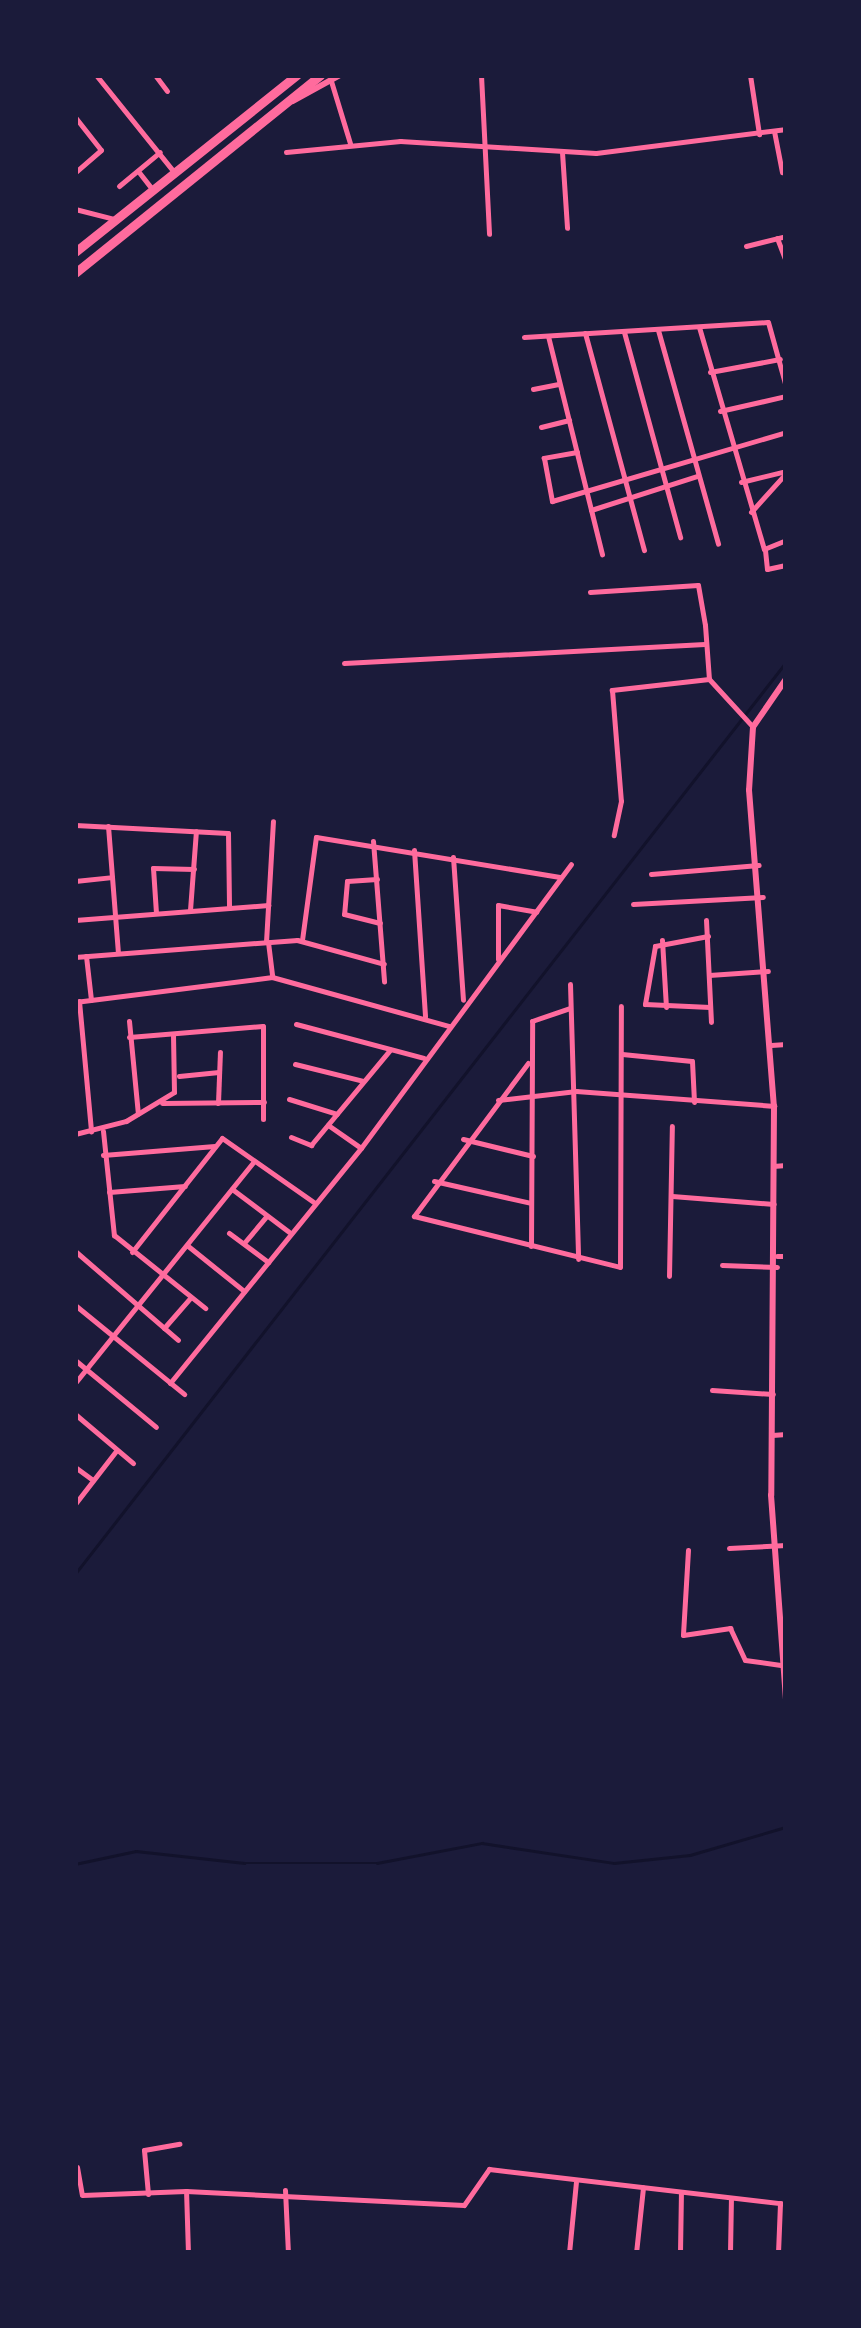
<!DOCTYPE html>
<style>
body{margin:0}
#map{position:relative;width:861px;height:2328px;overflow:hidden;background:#1b1b3a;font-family:"Alegreya Sans",sans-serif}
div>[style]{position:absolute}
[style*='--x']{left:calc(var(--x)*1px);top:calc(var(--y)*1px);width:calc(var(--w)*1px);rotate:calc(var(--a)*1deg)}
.stream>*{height:2.5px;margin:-1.25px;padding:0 1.25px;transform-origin:1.25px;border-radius:1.25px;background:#12122b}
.minor>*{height:5px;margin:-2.5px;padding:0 2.5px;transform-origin:2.5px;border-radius:2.5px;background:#ff6b9d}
.tertiary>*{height:6px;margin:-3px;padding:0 3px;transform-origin:3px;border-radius:3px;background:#ff6b9d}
.trunk>*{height:9px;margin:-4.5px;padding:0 4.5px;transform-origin:4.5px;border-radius:4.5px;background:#ff6b9d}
span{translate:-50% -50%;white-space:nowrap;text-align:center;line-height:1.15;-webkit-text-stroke:10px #1b1b3a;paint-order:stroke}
.frame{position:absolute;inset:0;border:78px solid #1b1b3a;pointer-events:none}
</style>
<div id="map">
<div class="stream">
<i style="--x:75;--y:1574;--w:1156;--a:-52.06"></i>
<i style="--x:75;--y:1864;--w:62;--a:-12"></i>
<i style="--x:136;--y:1851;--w:109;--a:6.3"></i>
<i style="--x:244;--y:1863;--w:133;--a:0"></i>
<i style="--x:377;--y:1863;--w:107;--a:-10.8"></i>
<i style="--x:482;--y:1843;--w:134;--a:8.6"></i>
<i style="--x:614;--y:1863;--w:76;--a:-6"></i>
<i style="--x:690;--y:1855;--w:100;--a:-16.3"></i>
</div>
<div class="minor">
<i style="--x:96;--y:75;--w:124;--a:51.2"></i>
<i style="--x:155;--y:75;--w:20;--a:53"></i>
<i style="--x:481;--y:75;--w:159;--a:87.1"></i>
<i style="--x:750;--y:75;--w:60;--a:81.3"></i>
<i style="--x:331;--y:81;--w:65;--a:73"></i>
<i style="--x:75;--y:117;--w:42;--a:51.8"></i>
<i style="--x:101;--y:150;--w:35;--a:139"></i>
<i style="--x:774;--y:131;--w:42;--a:79"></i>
<i style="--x:286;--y:152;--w:115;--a:-5.5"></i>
<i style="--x:400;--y:141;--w:196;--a:3.5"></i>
<i style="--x:596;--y:153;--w:192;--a:-7.2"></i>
<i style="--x:562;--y:152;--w:76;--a:86.2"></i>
<i style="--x:138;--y:171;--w:23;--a:52"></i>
<i style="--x:119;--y:186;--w:53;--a:-39.7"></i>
<i style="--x:75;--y:209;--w:40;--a:14.4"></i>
<i style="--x:777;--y:238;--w:26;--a:69"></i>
<i style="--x:746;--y:246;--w:41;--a:-14"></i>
<i style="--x:699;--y:327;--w:231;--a:73.7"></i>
<i style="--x:764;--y:549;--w:24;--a:-22"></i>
<i style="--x:658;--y:330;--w:222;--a:74.3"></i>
<i style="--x:624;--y:332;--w:213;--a:74.7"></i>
<i style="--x:585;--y:333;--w:225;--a:74.8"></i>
<i style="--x:548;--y:336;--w:225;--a:76.1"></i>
<i style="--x:524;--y:337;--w:244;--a:-3.5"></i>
<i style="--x:768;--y:322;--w:67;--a:74.5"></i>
<i style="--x:710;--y:372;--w:71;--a:-10.5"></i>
<i style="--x:533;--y:389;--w:26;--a:-11"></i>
<i style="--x:720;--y:411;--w:68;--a:-12.8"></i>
<i style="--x:541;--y:427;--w:29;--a:-14"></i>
<i style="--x:577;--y:452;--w:34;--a:170"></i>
<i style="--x:544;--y:458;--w:44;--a:79.5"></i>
<i style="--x:552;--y:501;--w:244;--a:-16.4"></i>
<i style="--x:741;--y:482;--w:46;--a:-13.7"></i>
<i style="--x:591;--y:510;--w:111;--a:-17.8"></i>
<i style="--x:751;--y:512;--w:52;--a:-48.1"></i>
<i style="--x:765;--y:550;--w:19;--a:84"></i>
<i style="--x:767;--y:569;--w:19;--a:-12"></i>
<i style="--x:590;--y:592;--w:108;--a:-3.7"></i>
<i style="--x:698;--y:585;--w:41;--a:80.1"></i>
<i style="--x:705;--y:625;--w:54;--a:85.8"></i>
<i style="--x:709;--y:679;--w:98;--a:173.5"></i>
<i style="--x:612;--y:690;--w:111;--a:85.4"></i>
<i style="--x:621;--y:801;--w:35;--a:102"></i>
<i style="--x:344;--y:663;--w:361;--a:-3"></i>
<i style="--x:709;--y:679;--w:65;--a:47.5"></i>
<i style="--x:75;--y:825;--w:153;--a:3"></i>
<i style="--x:228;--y:833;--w:75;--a:89.2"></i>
<i style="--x:108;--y:826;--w:126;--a:85.5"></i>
<i style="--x:373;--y:841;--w:141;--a:85.5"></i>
<i style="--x:414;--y:850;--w:167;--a:86.2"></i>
<i style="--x:453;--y:857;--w:143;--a:86"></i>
<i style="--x:651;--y:874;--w:108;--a:-4.8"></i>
<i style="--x:377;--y:879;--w:30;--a:176"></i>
<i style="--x:347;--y:881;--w:33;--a:95"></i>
<i style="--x:344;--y:914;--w:37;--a:14"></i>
<i style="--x:75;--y:881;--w:37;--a:-6"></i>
<i style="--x:633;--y:904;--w:130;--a:-3.1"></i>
<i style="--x:190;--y:910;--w:79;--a:-85.7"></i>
<i style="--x:156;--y:913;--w:45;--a:-93.8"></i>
<i style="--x:153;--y:868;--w:41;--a:1.4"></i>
<i style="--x:75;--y:920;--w:194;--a:-4.4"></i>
<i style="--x:706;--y:920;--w:102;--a:87.2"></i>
<i style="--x:708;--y:936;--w:54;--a:169.3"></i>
<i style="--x:655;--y:946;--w:59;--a:99.8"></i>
<i style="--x:645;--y:1004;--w:65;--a:2.6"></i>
<i style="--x:302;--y:940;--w:104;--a:-82.3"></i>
<i style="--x:316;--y:837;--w:247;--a:9.3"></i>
<i style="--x:662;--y:940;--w:67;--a:86.6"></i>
<i style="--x:266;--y:942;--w:121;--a:-86.7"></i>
<i style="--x:268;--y:942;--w:35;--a:83"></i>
<i style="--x:86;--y:956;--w:44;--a:83.5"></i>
<i style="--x:75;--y:957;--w:223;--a:-4.4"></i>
<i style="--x:297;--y:940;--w:90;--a:15.4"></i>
<i style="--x:498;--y:959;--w:54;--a:-90"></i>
<i style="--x:498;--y:905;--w:39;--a:10"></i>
<i style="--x:709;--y:975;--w:59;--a:-3.9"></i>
<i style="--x:570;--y:984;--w:275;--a:88.3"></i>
<i style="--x:79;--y:1001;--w:131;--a:84.7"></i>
<i style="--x:75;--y:1002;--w:199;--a:-7.2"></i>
<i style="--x:272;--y:977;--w:184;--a:15.5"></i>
<i style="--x:129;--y:1021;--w:93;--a:84.5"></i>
<i style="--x:296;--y:1024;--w:132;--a:14.9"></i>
<i style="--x:129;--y:1037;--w:134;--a:-4.7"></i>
<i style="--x:263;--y:1026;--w:93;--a:90"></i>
<i style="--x:771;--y:1045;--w:15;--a:-4"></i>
<i style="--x:622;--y:1054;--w:70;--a:5.7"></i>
<i style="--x:692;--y:1061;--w:41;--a:87.2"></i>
<i style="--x:528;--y:1063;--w:191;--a:126.7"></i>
<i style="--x:414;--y:1216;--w:212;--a:13.9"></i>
<i style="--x:620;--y:1267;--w:261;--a:-89.8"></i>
<i style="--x:295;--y:1064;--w:70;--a:14"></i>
<i style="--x:179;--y:1076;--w:40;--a:-5.7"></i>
<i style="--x:289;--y:1099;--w:50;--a:17.4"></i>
<i style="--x:498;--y:1100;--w:79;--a:-6.6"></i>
<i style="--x:576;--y:1091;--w:199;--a:4.3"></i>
<i style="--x:162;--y:1103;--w:102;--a:-0.6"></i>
<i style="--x:218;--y:1103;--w:51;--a:-87.8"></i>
<i style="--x:328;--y:1125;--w:40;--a:34.9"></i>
<i style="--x:103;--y:1131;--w:105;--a:84"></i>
<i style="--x:114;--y:1235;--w:117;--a:38.7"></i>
<i style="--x:75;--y:1134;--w:53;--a:-14.3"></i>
<i style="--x:126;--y:1121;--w:56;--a:-31.1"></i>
<i style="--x:174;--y:1092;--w:57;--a:-91"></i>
<i style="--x:291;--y:1137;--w:22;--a:22"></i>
<i style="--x:311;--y:1145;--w:124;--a:-50.3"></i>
<i style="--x:463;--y:1139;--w:72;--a:13.7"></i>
<i style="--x:103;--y:1155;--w:112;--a:-4.6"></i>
<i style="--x:773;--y:1166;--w:13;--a:-4"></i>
<i style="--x:434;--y:1181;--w:99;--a:12.8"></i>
<i style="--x:232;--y:1189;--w:71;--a:37"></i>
<i style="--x:109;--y:1192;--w:76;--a:-4.5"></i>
<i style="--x:672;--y:1196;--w:102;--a:4.5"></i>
<i style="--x:229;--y:1233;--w:49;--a:36.6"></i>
<i style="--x:244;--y:1243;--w:34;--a:-50"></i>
<i style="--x:188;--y:1246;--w:72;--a:38.8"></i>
<i style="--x:531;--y:1246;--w:225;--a:-89.7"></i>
<i style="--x:532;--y:1021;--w:39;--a:-19"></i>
<i style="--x:75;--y:1251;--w:136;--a:40.8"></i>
<i style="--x:132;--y:1252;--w:145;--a:-51.7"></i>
<i style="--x:222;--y:1138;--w:113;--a:35"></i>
<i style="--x:777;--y:1256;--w:9;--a:0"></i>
<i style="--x:722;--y:1265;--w:55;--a:2.1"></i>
<i style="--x:669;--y:1276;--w:150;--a:-88.9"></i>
<i style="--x:75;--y:1305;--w:141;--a:39.2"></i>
<i style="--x:164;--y:1328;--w:40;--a:-49"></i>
<i style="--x:75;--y:1360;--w:105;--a:39.6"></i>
<i style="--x:75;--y:1383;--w:285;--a:-51.1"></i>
<i style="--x:170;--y:1383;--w:303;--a:-50.9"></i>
<i style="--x:361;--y:1148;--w:353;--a:-53.5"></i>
<i style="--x:712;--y:1390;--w:61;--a:3.8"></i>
<i style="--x:75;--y:1414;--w:76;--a:40.2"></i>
<i style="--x:772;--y:1435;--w:14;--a:-4"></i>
<i style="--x:75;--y:1467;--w:22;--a:36"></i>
<i style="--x:75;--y:1504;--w:67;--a:-52.3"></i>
<i style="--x:729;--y:1548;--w:57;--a:-3"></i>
<i style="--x:688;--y:1550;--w:85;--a:93.4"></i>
<i style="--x:683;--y:1635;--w:48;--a:-8.5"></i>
<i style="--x:730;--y:1628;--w:35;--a:65"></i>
<i style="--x:745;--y:1660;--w:36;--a:8"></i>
<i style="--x:77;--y:2167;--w:28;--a:80"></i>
<i style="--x:82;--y:2195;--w:104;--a:-2.2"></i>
<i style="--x:285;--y:2190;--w:63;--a:87.3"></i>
<i style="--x:148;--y:2194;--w:44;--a:-95.2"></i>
<i style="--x:144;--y:2150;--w:36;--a:-10"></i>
<i style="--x:188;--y:2253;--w:62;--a:-91.8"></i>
<i style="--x:186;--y:2191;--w:278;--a:2.9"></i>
<i style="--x:464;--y:2205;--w:44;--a:-55.2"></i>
<i style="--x:489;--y:2169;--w:299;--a:6.7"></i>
<i style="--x:569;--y:2253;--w:71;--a:-84.4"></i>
<i style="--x:636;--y:2253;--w:66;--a:-83.9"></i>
<i style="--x:680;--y:2253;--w:61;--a:-89.1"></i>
<i style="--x:730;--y:2253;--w:55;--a:-89"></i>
<i style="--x:778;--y:2253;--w:50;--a:-87.7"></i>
</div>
<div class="tertiary">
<i style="--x:293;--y:101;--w:54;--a:-29"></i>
<i style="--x:786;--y:679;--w:58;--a:124.5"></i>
<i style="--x:753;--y:727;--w:63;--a:93.6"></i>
<i style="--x:749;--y:790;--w:317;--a:85.5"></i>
<i style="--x:774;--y:1106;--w:389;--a:90.4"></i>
<i style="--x:771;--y:1495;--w:205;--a:85.8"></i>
</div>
<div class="trunk">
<i style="--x:75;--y:252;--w:284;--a:-38.6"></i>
<i style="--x:75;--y:273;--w:315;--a:-38.9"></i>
</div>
<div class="frame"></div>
</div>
